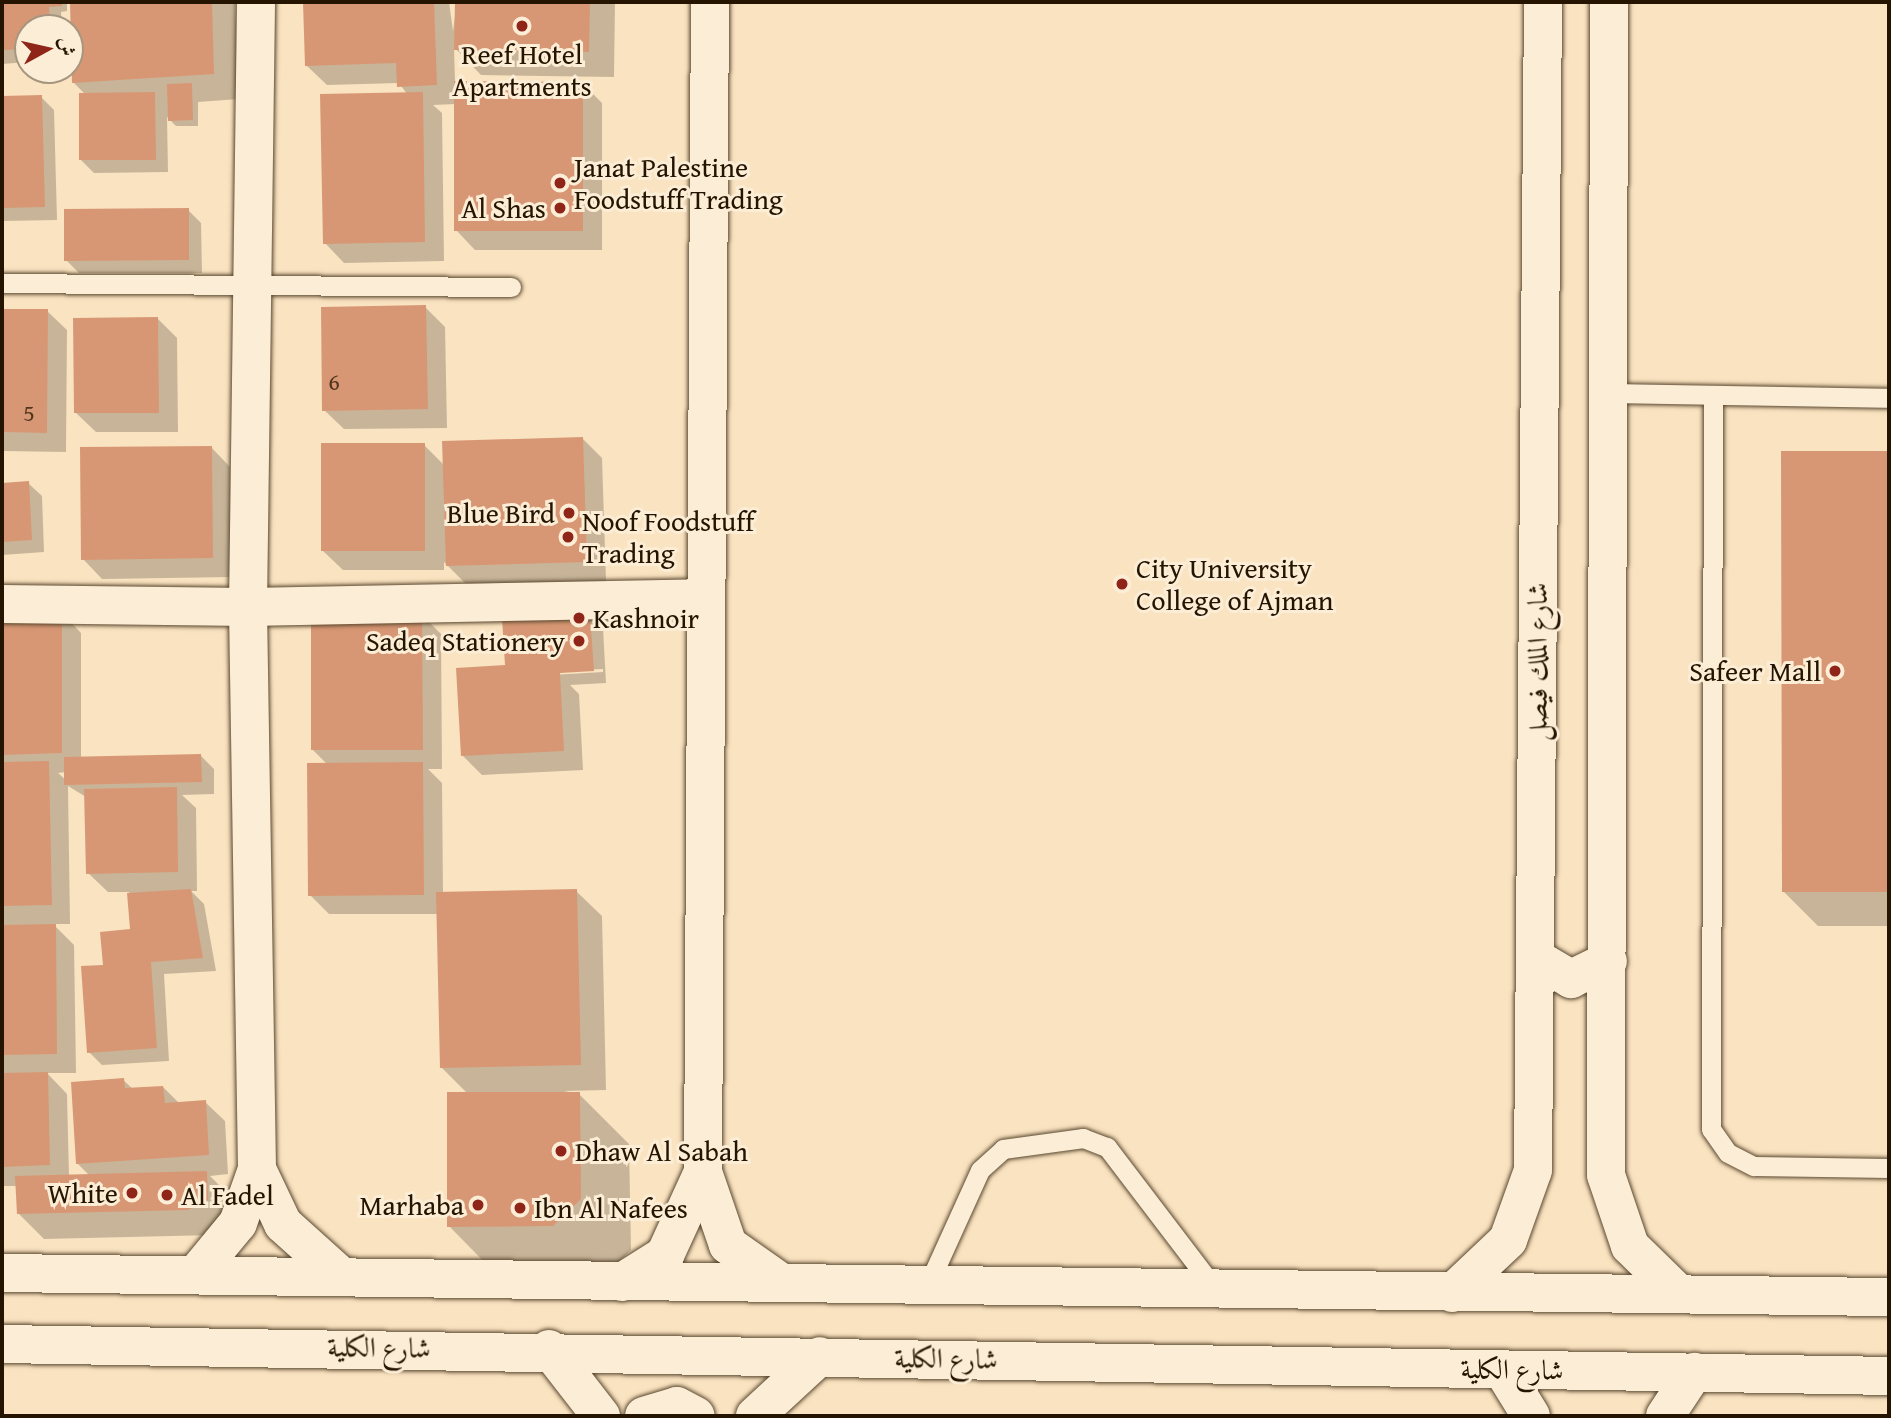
<!DOCTYPE html>
<html>
<head>
<meta charset="utf-8">
<style>
	body { margin:0 }
	#map { position:relative; width:1891px; height:1418px; overflow:hidden; background:#fae3c0; font-family:"Gentium Book Plus",Amiri,serif }
	div>[style] { position:absolute }
	.shadow>* { inset:0; background:#0003 }
	.building>* { inset:0; background:#d89774 }
	.roads { filter:drop-shadow(0 0 2px #5a4830) drop-shadow(0 0 2px #5a4830) }
	.lane>* { height:19px; margin:-9.5px; padding:0 9.5px; transform-origin:9.5px; border-radius:9.5px; background:#fcedd6 }
	.street>* { height:38px; margin:-19px; padding:0 19px; transform-origin:19px; border-radius:19px; background:#fcedd6 }
	.secondary>* { height:38px; margin:-19px; padding:0 19px; transform-origin:19px; border-radius:19px; background:#fcedd6 }
	.dots>* { width:19px; height:19px; translate:-50% -50%; box-sizing:border-box; border:4px solid #fcedd6; border-radius:50% }
	span { translate:-50% -50%; white-space:nowrap; text-align:center; line-height:1.15; -webkit-text-stroke:6px #fcedd6; paint-order:stroke }
	.number-label { font-size:24px; color:#52351d }
	.number-label span { -webkit-text-stroke-width:0 }
	.poi-label { font-size:28px; color:#251400 }
	.left { translate:0 -50%; text-align:left }
	.right { translate:-100% -50%; text-align:right }
	.street-label { font-size:28px; color:#251400 }
	.frame { position:absolute; inset:0; border:4px solid #251400; pointer-events:none }
	.north { position:absolute; left:14px; top:14px; width:70px; height:70px; box-sizing:border-box; background:#fcedd6; border:2px solid #a69680; border-radius:50%; rotate:82deg; font-size:19px; font-weight:700; line-height:28px; text-align:center; color:#251400 }
	.north::after { content:''; display:block; margin:auto; width:24px; height:32px; background:#8f2418; clip-path:polygon(50% 0,100% 100%,50% 72%,0 100%) }
</style>
</head>
<body>
<div id="map">
	<div class="shadow">
		<i style="clip-path:polygon(2px 2px,67px 2px,67px 11px,61px 12px,62px 28px,28px 28px,28px 62px,2px 64px)"></i>
		<i style="clip-path:polygon(72px 2px,235px 2px,239px 99px,198px 102px,198px 126px,176px 126px,167px 117px,168px 172px,94px 173px,81px 160px,86px 95px,74px 83px)"></i>
		<i style="clip-path:polygon(305px 2px,449px 2px,453px 31px,457px 2px,615px 2px,614px 77px,481px 75px,454px 47px,455px 83px,583px 84px,602px 103px,602px 250px,475px 250px,456px 230px,456px 104px,433px 105px,442px 113px,444px 261px,344px 263px,325px 243px,407px 94px,399px 83px,327px 85px,307px 66px)"></i>
		<i style="clip-path:polygon(41px 97px,54px 110px,57px 220px,2px 221px,2px 98px)"></i>
		<i style="clip-path:polygon(188px 210px,201px 223px,202px 273px,79px 273px,66px 260px)"></i>
		<i style="clip-path:polygon(425px 307px,445px 327px,447px 428px,344px 429px,324px 410px)"></i>
		<i style="clip-path:polygon(2px 311px,47px 311px,67px 330px,66px 452px,2px 451px)"></i>
		<i style="clip-path:polygon(158px 319px,177px 338px,178px 432px,96px 432px,76px 413px)"></i>
		<i style="clip-path:polygon(582px 438px,602px 458px,606px 581px,467px 585px,444px 562px,444px 570px,343px 570px,323px 551px,424px 445px,444px 465px)"></i>
		<i style="clip-path:polygon(211px 447px,230px 467px,232px 577px,102px 579px,83px 559px)"></i>
		<i style="clip-path:polygon(1783px 453px,1889px 453px,1889px 926px,1818px 926px,1783px 891px)"></i>
		<i style="clip-path:polygon(28px 483px,42px 496px,44px 552px,2px 555px,2px 484px)"></i>
		<i style="clip-path:polygon(evenodd,62px 613px,81px 633px,81px 758px,201px 756px,214px 769px,214px 794px,182px 795px,196px 808px,197px 891px,191px 891px,204px 904px,216px 971px,164px 974px,169px 1061px,102px 1065px,89px 1052px,105px 967px,132px 931px,129px 892px,108px 892px,88px 873px,86px 797px,68px 786px,70px 924px,53px 924px,74px 945px,76px 1073px,47px 1073px,67px 1094px,69px 1176px,90px 1176px,77px 1163px,123px 1080px,133px 1089px,163px 1087px,179px 1103px,205px 1102px,225px 1121px,228px 1174px,210px 1176px,232px 1198px,214px 1235px,44px 1239px,19px 1214px,18px 1186px,2px 1186px,2px 615px,62px 613px,66px 772px,66px 780px,58px 773px,66px 772px)"></i>
		<i style="clip-path:polygon(422px 615px,441px 634px,442px 769px,428px 769px,442px 783px,443px 893px,576px 891px,602px 916px,606px 1090px,564px 1091px,579px 1094px,629px 1144px,631px 1250px,604px 1276px,499px 1277px,449px 1226px,468px 1094px,441px 1067px,438px 914px,329px 914px,310px 895px,327px 764px,313px 750px)"></i>
		<i style="clip-path:polygon(evenodd,590px 615px,603px 628px,606px 683px,570px 685px,579px 694px,583px 770px,482px 775px,463px 756px,504px 667px,590px 615px,603px 669px,603px 672px,517px 677px,517px 673px,603px 669px)"></i>
	</div>
	<div class="building">
		<i style="clip-path:polygon(2px 2px,62px 2px,62px 6px,49px 7px,51px 28px,28px 28px,28px 49px,2px 50px)"></i>
		<i style="clip-path:polygon(70px 2px,212px 2px,214px 74px,72px 83px)"></i>
		<i style="clip-path:polygon(303px 2px,434px 2px,437px 85px,397px 87px,396px 63px,305px 66px)"></i>
		<i style="clip-path:polygon(455px 2px,590px 2px,589px 52px,454px 50px)"></i>
		<i style="clip-path:polygon(454px 81px,583px 82px,583px 231px,454px 231px)"></i>
		<i style="clip-path:polygon(192px 83px,193px 120px,168px 121px,167px 84px)"></i>
		<i style="clip-path:polygon(155px 92px,156px 160px,79px 160px,79px 93px)"></i>
		<i style="clip-path:polygon(423px 92px,425px 242px,323px 244px,320px 94px)"></i>
		<i style="clip-path:polygon(42px 95px,45px 207px,2px 208px,2px 96px)"></i>
		<i style="clip-path:polygon(189px 208px,189px 260px,64px 261px,64px 209px)"></i>
		<i style="clip-path:polygon(426px 305px,428px 409px,322px 411px,321px 307px)"></i>
		<i style="clip-path:polygon(2px 309px,48px 309px,47px 433px,2px 432px)"></i>
		<i style="clip-path:polygon(158px 317px,159px 413px,74px 413px,73px 318px)"></i>
		<i style="clip-path:polygon(583px 437px,587px 562px,446px 566px,442px 441px)"></i>
		<i style="clip-path:polygon(321px 443px,425px 443px,425px 551px,321px 551px)"></i>
		<i style="clip-path:polygon(212px 446px,213px 558px,81px 560px,80px 447px)"></i>
		<i style="clip-path:polygon(1781px 451px,1889px 451px,1889px 892px,1782px 892px)"></i>
		<i style="clip-path:polygon(29px 481px,32px 540px,2px 542px,2px 483px)"></i>
		<i style="clip-path:polygon(62px 611px,62px 753px,2px 755px,2px 613px)"></i>
		<i style="clip-path:polygon(311px 613px,422px 613px,423px 750px,311px 750px)"></i>
		<i style="clip-path:polygon(590px 613px,594px 671px,560px 673px,564px 751px,461px 756px,456px 668px,505px 665px,502px 618px)"></i>
		<i style="clip-path:polygon(201px 754px,202px 782px,64px 785px,64px 757px)"></i>
		<i style="clip-path:polygon(49px 761px,52px 905px,2px 906px,2px 762px)"></i>
		<i style="clip-path:polygon(423px 762px,424px 895px,308px 896px,307px 763px)"></i>
		<i style="clip-path:polygon(177px 787px,178px 872px,86px 874px,84px 789px)"></i>
		<i style="clip-path:polygon(191px 889px,203px 958px,151px 962px,157px 1048px,87px 1053px,81px 966px,103px 965px,100px 932px,130px 929px,127px 893px)"></i>
		<i style="clip-path:polygon(577px 889px,581px 1065px,440px 1068px,436px 892px)"></i>
		<i style="clip-path:polygon(56px 924px,57px 1054px,2px 1055px,2px 925px)"></i>
		<i style="clip-path:polygon(48px 1072px,50px 1165px,2px 1167px,2px 1073px)"></i>
		<i style="clip-path:polygon(124px 1078px,125px 1088px,163px 1086px,165px 1103px,206px 1100px,209px 1155px,76px 1164px,71px 1082px)"></i>
		<i style="clip-path:polygon(447px 1092px,580px 1092px,581px 1199px,553px 1226px,447px 1227px)"></i>
		<i style="clip-path:polygon(207px 1171px,208px 1200px,188px 1210px,17px 1214px,15px 1176px)"></i>
	</div>
	<div class="roads">
		<div class="lane">
			<i style="left:2px;top:283px;width:509px;rotate:0.45deg"></i>
			<i style="left:1605px;top:393px;width:284px;rotate:1deg"></i>
			<i style="left:1713px;top:396px;width:733px;rotate:90.16deg"></i>
			<i style="left:1711px;top:1129px;width:29px;rotate:55deg"></i>
			<i style="left:1728px;top:1153px;width:29px;rotate:27deg"></i>
			<i style="left:1754px;top:1166px;width:135px;rotate:0.8deg"></i>
			<i style="left:927px;top:1287px;width:128px;rotate:-65.6deg"></i>
			<i style="left:980px;top:1170px;width:31px;rotate:-42deg"></i>
			<i style="left:1003px;top:1149px;width:81px;rotate:-7.8deg"></i>
			<i style="left:1083px;top:1138px;width:26px;rotate:21deg"></i>
			<i style="left:1107px;top:1147px;width:173px;rotate:52.7deg"></i>
		</div>
		<div class="street">
			<i style="left:2px;top:604px;width:246px;rotate:0.7deg"></i>
			<i style="left:248px;top:607px;width:455px;rotate:-1.1deg"></i>
			<i style="left:257px;top:1169px;width:61px;rotate:64.7deg"></i>
			<i style="left:283px;top:1224px;width:78px;rotate:41.9deg"></i>
			<i style="left:703px;top:1172px;width:77px;rotate:71.1deg"></i>
			<i style="left:728px;top:1245px;width:66px;rotate:35.1deg"></i>
			<i style="left:195px;top:1275px;width:67px;rotate:-50.4deg"></i>
			<i style="left:238px;top:1223px;width:57px;rotate:-70.6deg"></i>
			<i style="left:257px;top:1169px;width:562px;rotate:-90.92deg"></i>
			<i style="left:248px;top:607px;width:605px;rotate:-89.24deg"></i>
			<i style="left:622px;top:1282px;width:51px;rotate:-32.1deg"></i>
			<i style="left:665px;top:1255px;width:91px;rotate:-65.4deg"></i>
			<i style="left:703px;top:1172px;width:1170px;rotate:-89.66deg"></i>
		</div>
		<div class="secondary">
			<i style="left:1609px;top:2px;width:1173px;rotate:90.15deg"></i>
			<i style="left:1606px;top:1175px;width:75px;rotate:71.3deg"></i>
			<i style="left:1630px;top:1246px;width:67px;rotate:44.4deg"></i>
			<i style="left:1535px;top:958px;width:42px;rotate:30.3deg"></i>
			<i style="left:1571px;top:979px;width:41px;rotate:-25.9deg"></i>
			<i style="left:2px;top:1273px;width:1887px;rotate:0.73deg"></i>
			<i style="left:1452px;top:1293px;width:77px;rotate:-43.4deg"></i>
			<i style="left:1508px;top:1240px;width:74px;rotate:-70.3deg"></i>
			<i style="left:1533px;top:1170px;width:1168px;rotate:-89.51deg"></i>
			<i style="left:2px;top:1344px;width:1887px;rotate:0.97deg"></i>
			<i style="left:549px;top:1349px;width:85px;rotate:52.2deg"></i>
			<i style="left:1502px;top:1369px;width:55px;rotate:58.3deg"></i>
			<i style="left:644px;top:1416px;width:34px;rotate:-17deg"></i>
			<i style="left:677px;top:1406px;width:21px;rotate:28deg"></i>
			<i style="left:755px;top:1416px;width:88px;rotate:-42.7deg"></i>
			<i style="left:1665px;top:1416px;width:53px;rotate:-56.6deg"></i>
		</div>
	</div>
	<div class="dots">
		<i style="left:522px;top:26px;background:#8f2418"></i>
		<i style="left:560px;top:183px;background:#8f2418"></i>
		<i style="left:560px;top:208px;background:#8f2418"></i>
		<i style="left:569px;top:513px;background:#8f2418"></i>
		<i style="left:568px;top:537px;background:#8f2418"></i>
		<i style="left:1122px;top:584px;background:#8f2418"></i>
		<i style="left:579px;top:618px;background:#8f2418"></i>
		<i style="left:579px;top:641px;background:#8f2418"></i>
		<i style="left:1835px;top:671px;background:#8f2418"></i>
		<i style="left:561px;top:1151px;background:#8f2418"></i>
		<i style="left:132px;top:1193px;background:#8f2418"></i>
		<i style="left:167px;top:1195px;background:#8f2418"></i>
		<i style="left:478px;top:1205px;background:#8f2418"></i>
		<i style="left:520px;top:1208px;background:#8f2418"></i>
	</div>
	<div class="number-label">
		<span style="left:334px;top:382px">6</span>
		<span style="left:29px;top:413px">5</span>
	</div>
	<div class="poi-label">
		<span style="left:522px;top:70px">Reef Hotel<br>Apartments</span>
		<span class="left" style="left:574px;top:183px">Janat Palestine<br>Foodstuff Trading</span>
		<span class="right" style="left:546px;top:208px">Al Shas</span>
		<span class="right" style="left:555px;top:513px">Blue Bird</span>
		<span class="left" style="left:582px;top:537px">Noof Foodstuff<br>Trading</span>
		<span class="left" style="left:1136px;top:584px">City University<br>College of Ajman</span>
		<span class="left" style="left:593px;top:618px">Kashnoir</span>
		<span class="right" style="left:565px;top:641px">Sadeq Stationery</span>
		<span class="right" style="left:1821px;top:671px">Safeer Mall</span>
		<span class="left" style="left:575px;top:1151px">Dhaw Al Sabah</span>
		<span class="right" style="left:118px;top:1193px">White</span>
		<span class="left" style="left:181px;top:1195px">Al Fadel</span>
		<span class="right" style="left:464px;top:1205px">Marhaba</span>
		<span class="left" style="left:534px;top:1208px">Ibn Al Nafees</span>
	</div>
	<div class="street-label">
		<span style="left:1537px;top:662px;rotate:-90deg">شارع الملك فيصل</span>
		<span style="left:379px;top:1347px;rotate:1deg">شارع الكلية</span>
		<span style="left:946px;top:1358px;rotate:1deg">شارع الكلية</span>
		<span style="left:1512px;top:1369px;rotate:1deg">شارع الكلية</span>
	</div>
	<div class="frame"></div>
	<div class="north">ش</div>
</div>
</body>
</html>
